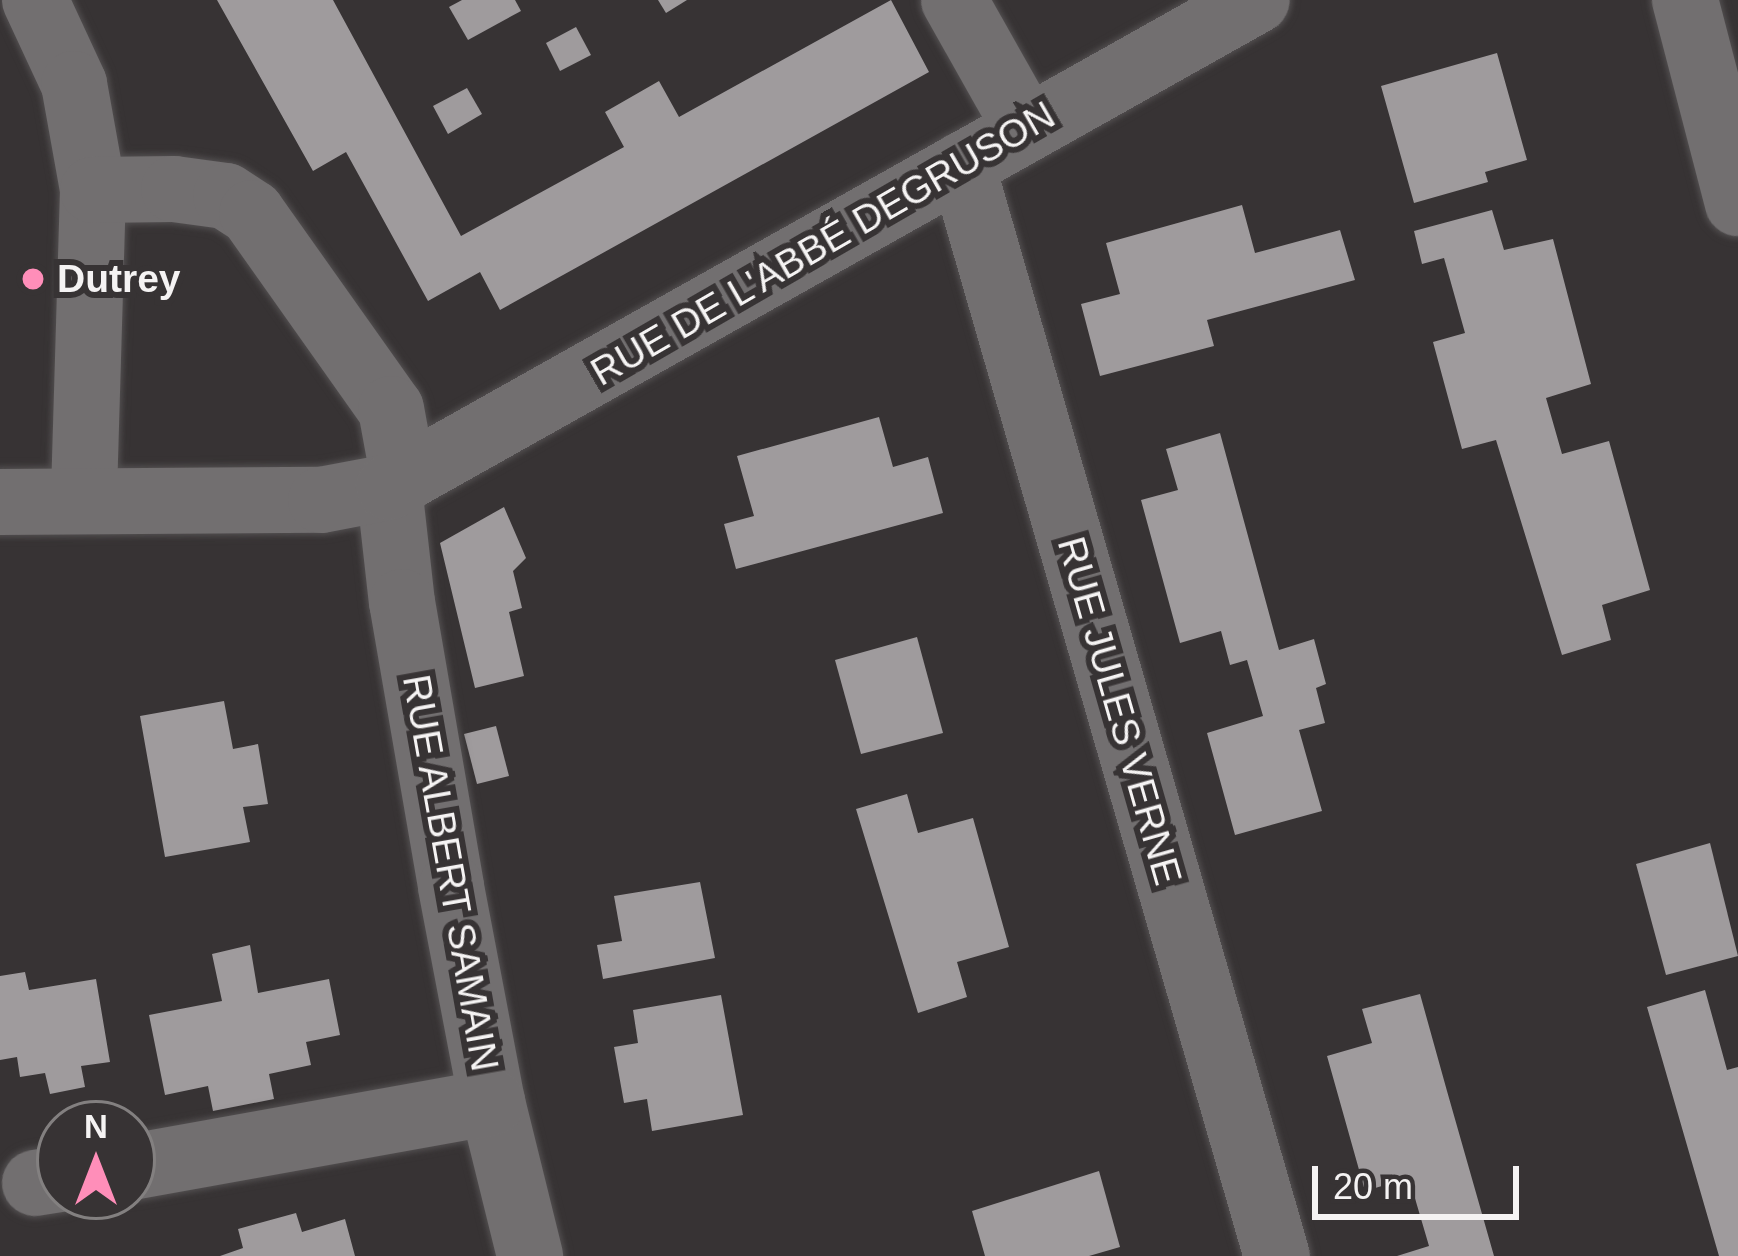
<!DOCTYPE html>
<html>
<head>
<meta charset="utf-8">
<style>
	body { margin:0 }
	#map { position:relative; width:1738px; height:1256px; overflow:hidden; background:#373334; font-family:Arial,sans-serif }
	div>[style] { position:absolute }
	.building>* { inset:0; background:#9f9b9d }
	.roads { filter:drop-shadow(0 0 3px #524f50) drop-shadow(0 0 3px #524f50) }
	.minor>* { height:66px; margin:-33px; padding:0 33px; transform-origin:33px; border-radius:33px; background:#726f70 }
	.dots>* { width:33px; height:33px; translate:-50% -50%; box-sizing:border-box; border:6px solid #373334; border-radius:50% }
	span { translate:-50% -50%; white-space:nowrap; text-align:center; line-height:1.15; -webkit-text-stroke:12px #373334; paint-order:stroke }
	.street-label { font-size:39px; color:#f5f3f3 }
	.poi-label { font-size:39px; color:#f5f3f3; font-weight:700 }
	.left { translate:0 -50%; text-align:left }
	.north { position:absolute; left:36px; top:1100px; width:120px; height:120px; box-sizing:border-box; background:#373334; border:3px solid #838080; border-radius:50%; rotate:0deg; font-size:33px; font-weight:700; line-height:48px; text-align:center; color:#f5f3f3 }
	.north::after { content:''; display:block; margin:auto; width:42px; height:54px; background:#ff8eb9; clip-path:polygon(50% 0,100% 100%,50% 72%,0 100%) }
	.scale { position:absolute; left:1312px; top:1166px; width:207px; height:54px; box-sizing:border-box; border:6px solid #f5f3f3; border-top:0; padding-left:15px; font-size:36px; line-height:42px; white-space:nowrap; color:#f5f3f3; -webkit-text-stroke:9px #373334; paint-order:stroke }
</style>
</head>
<body>
<div id="map">
	<div class="building">
		<i style="clip-path:polygon(217px 0,333px 0,461px 236px,624px 147px,605px 112px,659px 81px,679px 117px,891px 0,929px 72px,500px 310px,480px 272px,428px 301px,346px 152px,313px 171px)"></i>
		<i style="clip-path:polygon(462px 0,515px 0,521px 11px,468px 40px,449px 7px)"></i>
		<i style="clip-path:polygon(658px 0,687px 0,666px 13px)"></i>
		<i style="clip-path:polygon(576px 27px,591px 55px,560px 71px,546px 43px)"></i>
		<i style="clip-path:polygon(1497px 53px,1527px 160px,1485px 172px,1488px 182px,1414px 203px,1381px 86px)"></i>
		<i style="clip-path:polygon(467px 88px,482px 114px,448px 134px,433px 106px)"></i>
		<i style="clip-path:polygon(1242px 205px,1255px 253px,1340px 230px,1355px 280px,1207px 320px,1214px 346px,1100px 376px,1081px 304px,1120px 294px,1106px 243px)"></i>
		<i style="clip-path:polygon(1492px 210px,1504px 250px,1553px 239px,1591px 384px,1546px 398px,1562px 454px,1609px 441px,1650px 590px,1602px 605px,1611px 640px,1562px 655px,1496px 440px,1462px 449px,1433px 342px,1465px 333px,1444px 258px,1422px 264px,1414px 231px)"></i>
		<i style="clip-path:polygon(879px 417px,893px 467px,928px 457px,943px 513px,736px 569px,724px 524px,754px 516px,737px 456px)"></i>
		<i style="clip-path:polygon(1220px 433px,1279px 650px,1314px 639px,1326px 684px,1316px 688px,1325px 723px,1299px 730px,1322px 811px,1235px 835px,1207px 733px,1263px 716px,1247px 660px,1230px 665px,1221px 631px,1180px 643px,1141px 500px,1178px 490px,1166px 449px)"></i>
		<i style="clip-path:polygon(504px 507px,526px 558px,513px 571px,522px 608px,509px 612px,524px 676px,475px 688px,440px 543px)"></i>
		<i style="clip-path:polygon(917px 637px,943px 733px,861px 754px,835px 660px)"></i>
		<i style="clip-path:polygon(224px 701px,233px 749px,258px 744px,268px 804px,243px 807px,250px 842px,165px 857px,140px 716px)"></i>
		<i style="clip-path:polygon(496px 726px,509px 776px,477px 784px,464px 734px)"></i>
		<i style="clip-path:polygon(907px 794px,918px 833px,973px 818px,1009px 947px,957px 962px,967px 997px,918px 1013px,856px 809px)"></i>
		<i style="clip-path:polygon(1710px 843px,1738px 956px,1666px 975px,1636px 864px)"></i>
		<i style="clip-path:polygon(700px 882px,715px 958px,603px 979px,597px 945px,622px 941px,614px 896px)"></i>
		<i style="clip-path:polygon(250px 945px,258px 993px,329px 979px,340px 1035px,306px 1042px,311px 1065px,269px 1074px,274px 1099px,213px 1111px,208px 1086px,165px 1095px,149px 1015px,222px 1001px,212px 954px)"></i>
		<i style="clip-path:polygon(25px 972px,29px 990px,96px 979px,110px 1062px,81px 1066px,85px 1087px,50px 1094px,45px 1073px,20px 1077px,17px 1057px,0 1060px,0 976px)"></i>
		<i style="clip-path:polygon(1705px 990px,1727px 1070px,1738px 1067px,1738px 1256px,1719px 1256px,1647px 1007px)"></i>
		<i style="clip-path:polygon(1420px 994px,1447px 1091px,1494px 1256px,1397px 1256px,1429px 1246px,1409px 1178px,1365px 1191px,1327px 1056px,1372px 1043px,1362px 1009px)"></i>
		<i style="clip-path:polygon(721px 995px,743px 1115px,652px 1131px,647px 1099px,624px 1103px,614px 1047px,638px 1043px,633px 1010px)"></i>
		<i style="clip-path:polygon(1099px 1171px,1120px 1247px,1089px 1256px,985px 1256px,972px 1211px)"></i>
		<i style="clip-path:polygon(296px 1213px,302px 1232px,345px 1219px,355px 1256px,220px 1256px,243px 1248px,238px 1229px)"></i>
	</div>
	<div class="roads">
		<div class="minor">
			<i style="left:35px;top:0;width:93px;rotate:65.1deg"></i>
			<i style="left:74px;top:84px;width:108px;rotate:79.8deg"></i>
			<i style="left:93px;top:190px;width:310px;rotate:91.7deg"></i>
			<i style="left:954px;top:0;width:147px;rotate:60.6deg"></i>
			<i style="left:1685px;top:0;width:210px;rotate:75.4deg"></i>
			<i style="left:962px;top:165px;width:1136px;rotate:73.9deg"></i>
			<i style="left:93px;top:190px;width:81px;rotate:-0.7deg"></i>
			<i style="left:174px;top:189px;width:52px;rotate:7.7deg"></i>
			<i style="left:226px;top:196px;width:31px;rotate:33deg"></i>
			<i style="left:252px;top:213px;width:240px;rotate:54.7deg"></i>
			<i style="left:391px;top:409px;width:72px;rotate:79.6deg"></i>
			<i style="left:389px;top:487px;width:116px;rotate:83.6deg"></i>
			<i style="left:402px;top:602px;width:289px;rotate:80.2deg"></i>
			<i style="left:451px;top:887px;width:219px;rotate:79.2deg"></i>
			<i style="left:492px;top:1102px;width:159px;rotate:76.1deg"></i>
			<i style="left:0;top:502px;width:321px;rotate:-0.4deg"></i>
			<i style="left:321px;top:500px;width:69px;rotate:-10.8deg"></i>
			<i style="left:389px;top:487px;width:995px;rotate:-29.3deg"></i>
			<i style="left:132px;top:1167px;width:366px;rotate:-10.2deg"></i>
			<i style="left:35px;top:1183px;width:25px;rotate:-9deg"></i>
		</div>
	</div>
	<div class="dots">
		<i style="left:33px;top:279px;background:#ff8eb9"></i>
	</div>
	<div class="street-label">
		<span style="left:823px;top:244px;rotate:-30deg">RUE DE L'ABBÉ DEGRUSON</span>
		<span style="left:1119px;top:711px;rotate:74deg">RUE JULES VERNE</span>
		<span style="left:450px;top:873px;rotate:80deg">RUE ALBERT SAMAIN</span>
	</div>
	<div class="poi-label">
		<span class="left" style="left:57px;top:279px">Dutrey</span>
	</div>
	<div class="north">N</div>
	<div class="scale">20 m</div>
</div>
</body>
</html>
